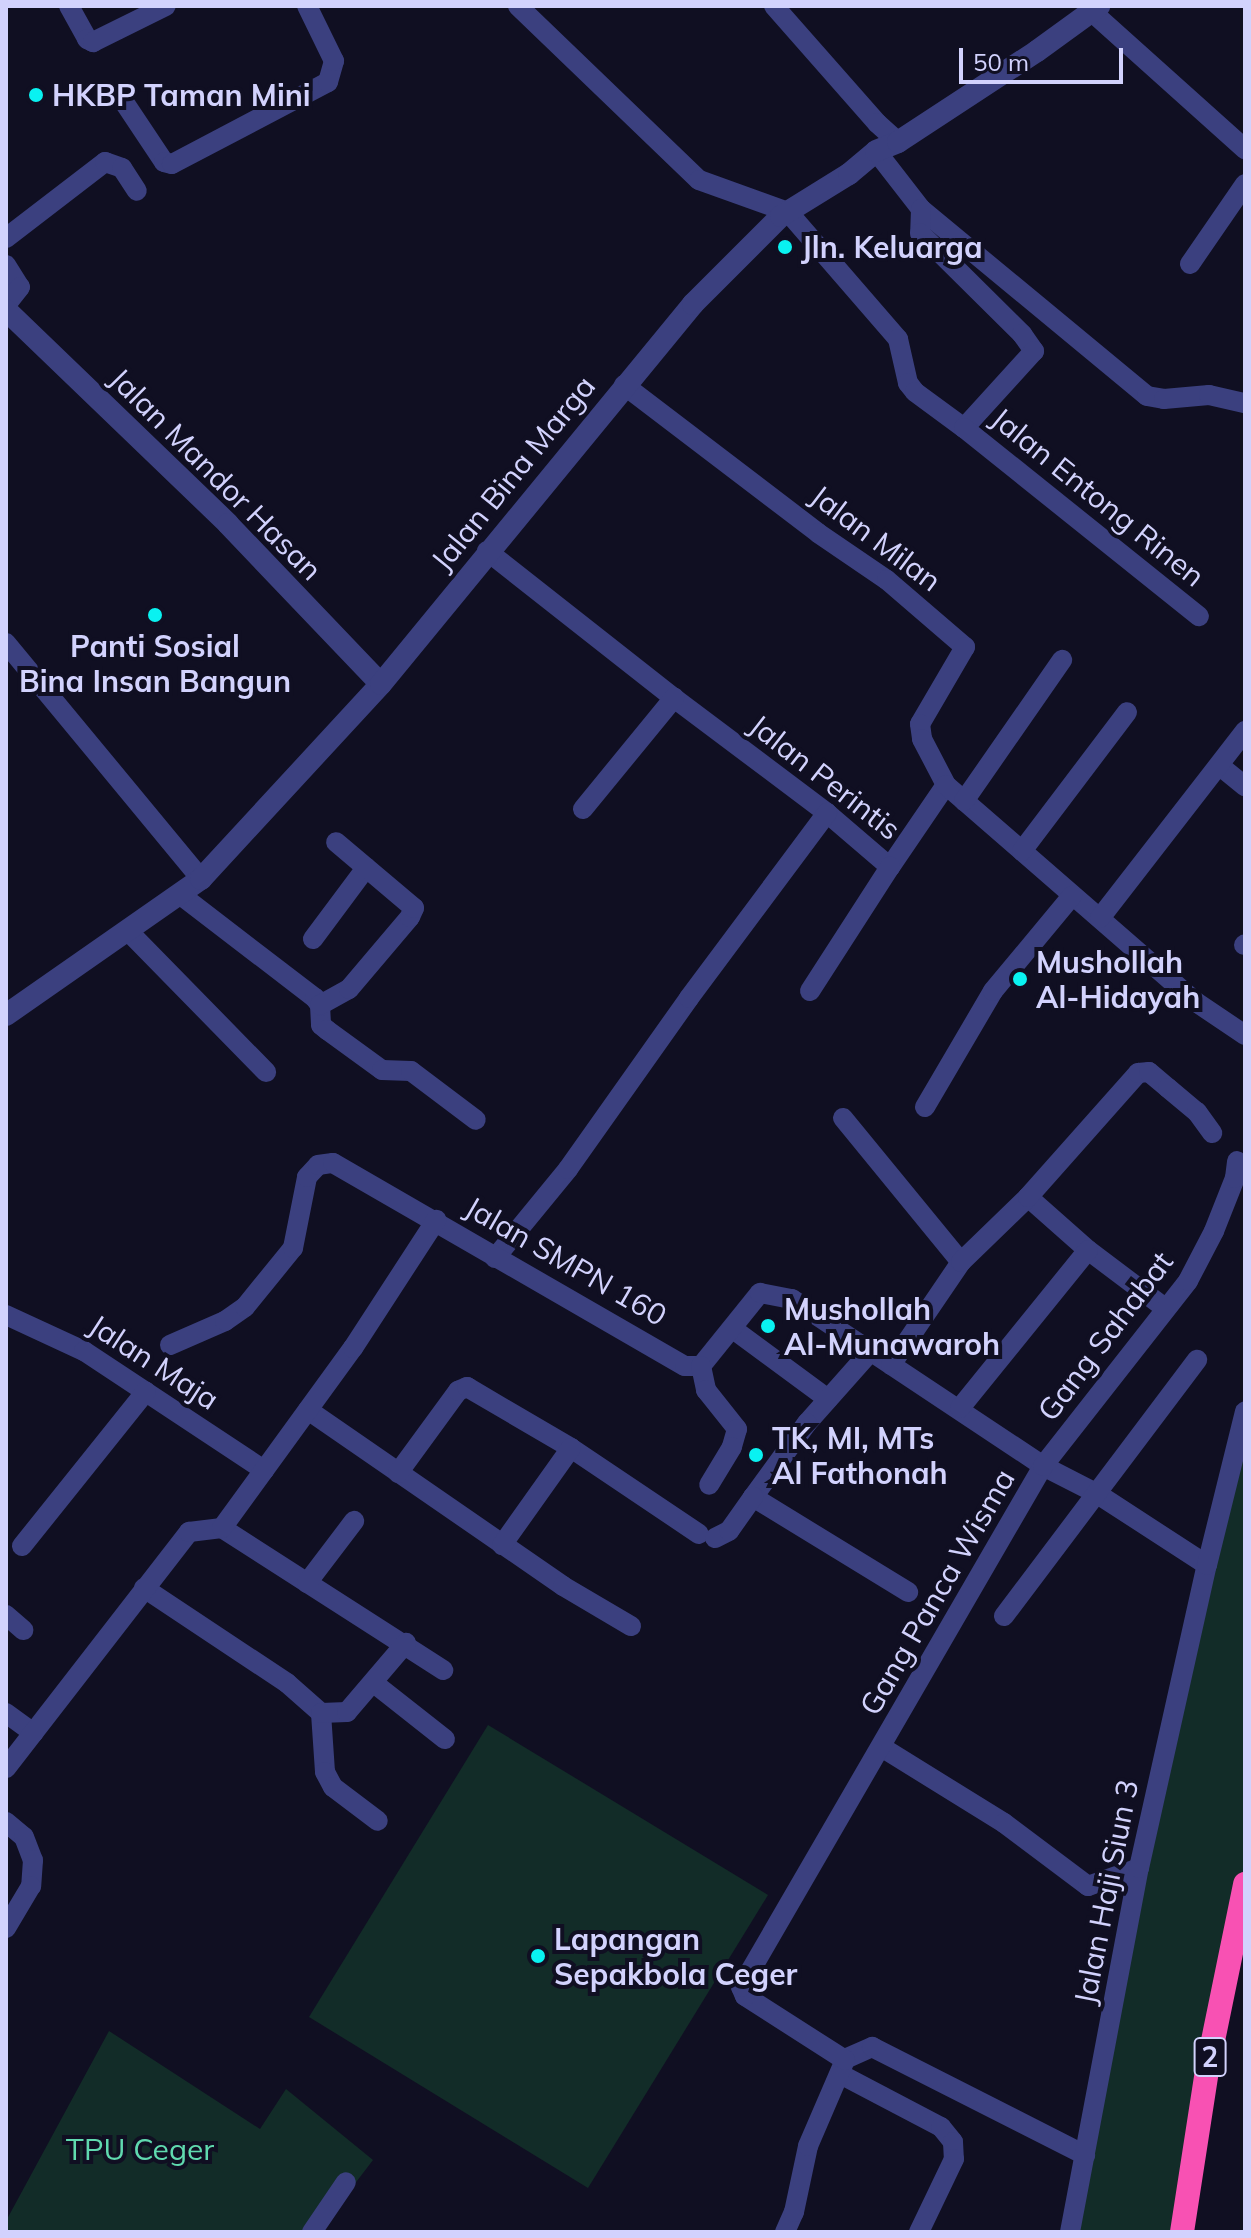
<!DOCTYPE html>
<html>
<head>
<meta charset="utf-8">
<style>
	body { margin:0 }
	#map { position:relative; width:1251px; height:2238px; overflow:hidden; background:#100f22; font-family:Mulish,sans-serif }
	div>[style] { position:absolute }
	.green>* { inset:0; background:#122c28 }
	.minor>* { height:20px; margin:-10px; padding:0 10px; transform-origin:10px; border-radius:10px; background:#3b407f }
	.tertiary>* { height:22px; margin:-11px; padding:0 11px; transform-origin:11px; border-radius:11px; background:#3b407f }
	.motorway>* { height:24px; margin:-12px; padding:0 12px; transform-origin:12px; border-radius:12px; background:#f851b3 }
	.dots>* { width:22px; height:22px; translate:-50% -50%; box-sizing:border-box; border:4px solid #100f22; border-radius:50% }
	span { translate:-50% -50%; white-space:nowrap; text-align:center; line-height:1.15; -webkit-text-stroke:8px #100f22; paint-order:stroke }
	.shield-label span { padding:2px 6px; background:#100f22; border:2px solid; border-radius:6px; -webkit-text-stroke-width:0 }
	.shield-label { font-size:28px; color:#d2d2fd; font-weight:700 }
	.poi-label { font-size:30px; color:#d2d2fd; font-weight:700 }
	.left { translate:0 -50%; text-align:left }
	.street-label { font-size:30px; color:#d2d2fd }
	.park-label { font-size:30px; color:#60daaf }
	.frame { position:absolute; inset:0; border:8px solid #d2d2fd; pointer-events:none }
	.scale { position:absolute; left:959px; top:48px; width:164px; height:36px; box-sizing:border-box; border:4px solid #d2d2fd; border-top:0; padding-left:10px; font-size:24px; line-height:28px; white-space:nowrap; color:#d2d2fd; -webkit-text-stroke:6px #100f22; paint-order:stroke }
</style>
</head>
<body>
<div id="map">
	<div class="green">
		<i style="clip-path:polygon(1245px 1412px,1245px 1884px,1182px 2232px,1078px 2232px,1126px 1934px)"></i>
		<i style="clip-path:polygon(488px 1725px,768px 1895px,588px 2188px,309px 2017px)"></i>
		<i style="clip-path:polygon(109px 2031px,260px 2129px,286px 2089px,373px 2160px,318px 2232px,6px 2232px,6px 2221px)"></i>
	</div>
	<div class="minor">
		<i style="left:69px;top:6px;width:38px;rotate:61deg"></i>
		<i style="left:87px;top:39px;width:7px;rotate:27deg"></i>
		<i style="left:93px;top:42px;width:81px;rotate:-26.3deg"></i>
		<i style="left:518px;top:6px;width:251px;rotate:43.9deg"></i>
		<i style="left:699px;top:180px;width:95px;rotate:19.8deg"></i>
		<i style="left:788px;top:212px;width:168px;rotate:49.1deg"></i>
		<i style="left:898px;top:339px;width:45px;rotate:77.2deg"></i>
		<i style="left:908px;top:383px;width:11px;rotate:52deg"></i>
		<i style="left:915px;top:392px;width:61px;rotate:36.3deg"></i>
		<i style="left:774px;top:6px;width:156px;rotate:48.6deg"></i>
		<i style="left:877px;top:123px;width:28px;rotate:42deg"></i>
		<i style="left:1091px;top:11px;width:207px;rotate:41.9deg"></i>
		<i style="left:114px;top:94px;width:6px;rotate:18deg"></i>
		<i style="left:120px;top:96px;width:79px;rotate:56.3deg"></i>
		<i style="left:164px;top:162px;width:8px;rotate:14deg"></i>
		<i style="left:172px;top:164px;width:176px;rotate:-27.7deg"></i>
		<i style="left:328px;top:82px;width:22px;rotate:-74deg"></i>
		<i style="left:334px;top:61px;width:61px;rotate:-116.1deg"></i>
		<i style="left:876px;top:151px;width:73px;rotate:52.2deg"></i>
		<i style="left:921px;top:209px;width:293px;rotate:39.6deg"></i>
		<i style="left:1147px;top:396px;width:17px;rotate:10deg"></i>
		<i style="left:1164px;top:399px;width:45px;rotate:-5.1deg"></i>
		<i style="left:1209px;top:395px;width:37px;rotate:13deg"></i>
		<i style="left:921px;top:209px;width:24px;rotate:92deg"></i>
		<i style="left:920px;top:233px;width:144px;rotate:44.7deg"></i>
		<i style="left:1022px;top:334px;width:21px;rotate:55deg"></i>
		<i style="left:1034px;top:351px;width:104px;rotate:132.3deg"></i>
		<i style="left:964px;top:428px;width:301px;rotate:38.7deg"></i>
		<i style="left:6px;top:238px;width:125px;rotate:-37.5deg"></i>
		<i style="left:105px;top:162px;width:18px;rotate:19deg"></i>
		<i style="left:122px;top:168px;width:27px;rotate:57deg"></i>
		<i style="left:1190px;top:264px;width:97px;rotate:-55.5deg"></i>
		<i style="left:6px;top:265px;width:26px;rotate:58deg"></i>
		<i style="left:20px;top:287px;width:23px;rotate:128deg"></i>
		<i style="left:624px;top:385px;width:244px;rotate:37.3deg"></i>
		<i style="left:818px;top:533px;width:83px;rotate:34.3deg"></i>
		<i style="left:887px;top:580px;width:103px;rotate:40.7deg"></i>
		<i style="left:965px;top:647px;width:89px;rotate:120.3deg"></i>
		<i style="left:920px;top:724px;width:15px;rotate:82deg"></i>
		<i style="left:922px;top:739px;width:52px;rotate:62.4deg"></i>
		<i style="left:487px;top:551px;width:238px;rotate:38.2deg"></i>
		<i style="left:674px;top:698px;width:191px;rotate:36.9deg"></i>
		<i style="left:827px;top:813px;width:83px;rotate:40.6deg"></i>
		<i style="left:890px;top:867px;width:99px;rotate:-55.7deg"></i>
		<i style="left:946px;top:785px;width:331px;rotate:41deg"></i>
		<i style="left:1196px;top:1002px;width:59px;rotate:34deg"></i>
		<i style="left:6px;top:643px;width:306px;rotate:50.4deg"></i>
		<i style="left:1220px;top:766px;width:32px;rotate:39deg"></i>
		<i style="left:964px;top:801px;width:172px;rotate:-55.2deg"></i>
		<i style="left:583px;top:809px;width:144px;rotate:-50.7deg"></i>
		<i style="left:1022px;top:851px;width:174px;rotate:-52.9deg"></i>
		<i style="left:182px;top:896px;width:168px;rotate:37.5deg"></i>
		<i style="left:315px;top:998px;width:9px;rotate:54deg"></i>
		<i style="left:320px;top:1005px;width:20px;rotate:87deg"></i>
		<i style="left:321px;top:1025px;width:8px;rotate:40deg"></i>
		<i style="left:327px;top:1030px;width:68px;rotate:36deg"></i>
		<i style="left:382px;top:1070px;width:29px;rotate:2deg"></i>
		<i style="left:411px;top:1071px;width:81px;rotate:37deg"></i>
		<i style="left:1100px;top:918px;width:237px;rotate:-52.2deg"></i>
		<i style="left:129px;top:932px;width:196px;rotate:45.6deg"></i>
		<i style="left:313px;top:939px;width:89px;rotate:-53.3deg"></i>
		<i style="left:1244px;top:945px;width:1px;rotate:-45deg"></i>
		<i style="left:810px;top:991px;width:148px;rotate:-57.2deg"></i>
		<i style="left:320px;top:1005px;width:33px;rotate:-29deg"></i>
		<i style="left:349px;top:989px;width:94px;rotate:-49.7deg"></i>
		<i style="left:410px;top:917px;width:10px;rotate:-66deg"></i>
		<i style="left:414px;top:908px;width:102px;rotate:-139.8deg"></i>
		<i style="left:925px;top:1107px;width:134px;rotate:-59.6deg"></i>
		<i style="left:993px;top:991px;width:124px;rotate:-50.3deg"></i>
		<i style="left:843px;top:1118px;width:186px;rotate:50.7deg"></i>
		<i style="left:1028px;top:1197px;width:80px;rotate:41.5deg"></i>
		<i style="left:1088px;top:1250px;width:96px;rotate:37deg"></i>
		<i style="left:495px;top:1258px;width:115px;rotate:-50.6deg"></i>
		<i style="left:568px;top:1169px;width:209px;rotate:-54.7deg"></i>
		<i style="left:689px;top:998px;width:231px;rotate:-53.3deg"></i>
		<i style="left:6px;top:1315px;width:86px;rotate:24.8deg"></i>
		<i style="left:84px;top:1351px;width:216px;rotate:33.5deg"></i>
		<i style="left:733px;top:1329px;width:118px;rotate:36.4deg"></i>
		<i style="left:170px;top:1345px;width:60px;rotate:-23.6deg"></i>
		<i style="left:225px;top:1321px;width:24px;rotate:-35deg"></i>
		<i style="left:245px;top:1307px;width:76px;rotate:-50.9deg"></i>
		<i style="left:293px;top:1248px;width:72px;rotate:-78.8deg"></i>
		<i style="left:307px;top:1177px;width:16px;rotate:-47deg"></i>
		<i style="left:318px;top:1165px;width:15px;rotate:-8deg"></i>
		<i style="left:333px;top:1163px;width:406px;rotate:30deg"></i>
		<i style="left:685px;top:1366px;width:16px"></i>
		<i style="left:701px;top:1366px;width:94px;rotate:-51.1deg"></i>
		<i style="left:760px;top:1293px;width:33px;rotate:11deg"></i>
		<i style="left:792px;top:1299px;width:301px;rotate:33.6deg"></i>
		<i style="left:1043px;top:1466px;width:59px;rotate:27deg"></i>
		<i style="left:1096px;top:1493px;width:132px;rotate:33deg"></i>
		<i style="left:870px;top:1352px;width:95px;rotate:131.6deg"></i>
		<i style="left:807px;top:1423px;width:92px;rotate:126.1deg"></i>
		<i style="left:753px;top:1497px;width:182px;rotate:31.5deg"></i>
		<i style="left:891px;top:1365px;width:125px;rotate:-55.8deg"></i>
		<i style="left:961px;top:1262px;width:93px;rotate:-44.1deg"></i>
		<i style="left:1028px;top:1197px;width:166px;rotate:-48.4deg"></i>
		<i style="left:1138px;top:1073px;width:11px;rotate:-5deg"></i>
		<i style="left:1149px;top:1072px;width:25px;rotate:40deg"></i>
		<i style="left:1168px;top:1088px;width:38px;rotate:40deg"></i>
		<i style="left:1197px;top:1112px;width:26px;rotate:54deg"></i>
		<i style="left:701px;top:1366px;width:25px;rotate:78deg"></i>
		<i style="left:706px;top:1390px;width:50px;rotate:51.5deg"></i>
		<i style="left:737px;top:1429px;width:19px;rotate:106deg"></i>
		<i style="left:732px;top:1447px;width:44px;rotate:121.2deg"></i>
		<i style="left:960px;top:1408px;width:203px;rotate:-51deg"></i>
		<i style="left:308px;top:1410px;width:310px;rotate:34.6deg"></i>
		<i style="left:563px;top:1586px;width:79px;rotate:30.5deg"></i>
		<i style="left:398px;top:1473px;width:102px;rotate:-53.8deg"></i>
		<i style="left:458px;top:1391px;width:10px;rotate:-24deg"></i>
		<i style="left:467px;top:1387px;width:121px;rotate:30.4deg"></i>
		<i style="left:571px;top:1448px;width:154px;rotate:33.9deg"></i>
		<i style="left:222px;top:1528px;width:263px;rotate:32.7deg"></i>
		<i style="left:715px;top:1538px;width:16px;rotate:-27deg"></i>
		<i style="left:729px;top:1531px;width:42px;rotate:-54.8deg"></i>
		<i style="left:502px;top:1545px;width:119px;rotate:-54.6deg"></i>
		<i style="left:22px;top:1546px;width:198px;rotate:-51.3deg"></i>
		<i style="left:307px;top:1583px;width:78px;rotate:-52.8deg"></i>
		<i style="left:144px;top:1588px;width:172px;rotate:33.6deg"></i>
		<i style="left:287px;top:1683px;width:45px;rotate:41.4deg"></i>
		<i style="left:321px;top:1713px;width:59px;rotate:86.1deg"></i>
		<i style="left:325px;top:1772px;width:17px;rotate:62deg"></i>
		<i style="left:333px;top:1787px;width:56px;rotate:37.1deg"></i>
		<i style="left:6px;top:1615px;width:23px;rotate:41deg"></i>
		<i style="left:1004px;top:1616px;width:321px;rotate:-53deg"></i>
		<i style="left:375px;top:1684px;width:89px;rotate:38.2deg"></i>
		<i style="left:6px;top:1713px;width:34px;rotate:36deg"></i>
		<i style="left:321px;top:1713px;width:26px;rotate:-2deg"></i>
		<i style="left:347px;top:1712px;width:91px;rotate:-49.5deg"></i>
		<i style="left:883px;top:1748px;width:142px;rotate:31.8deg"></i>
		<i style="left:1004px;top:1823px;width:105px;rotate:36.9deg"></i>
		<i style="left:1088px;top:1886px;width:54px;rotate:-19.4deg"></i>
		<i style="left:6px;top:1768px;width:299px;rotate:-52.2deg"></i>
		<i style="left:189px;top:1532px;width:33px;rotate:-7deg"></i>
		<i style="left:222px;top:1528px;width:223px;rotate:-54deg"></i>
		<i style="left:353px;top:1348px;width:153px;rotate:-57deg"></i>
		<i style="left:6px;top:1822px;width:23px;rotate:40deg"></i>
		<i style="left:24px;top:1837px;width:25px;rotate:69deg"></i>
		<i style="left:33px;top:1860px;width:26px;rotate:94deg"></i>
		<i style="left:31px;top:1886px;width:49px;rotate:120.8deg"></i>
		<i style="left:845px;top:2059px;width:30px;rotate:-24deg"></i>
		<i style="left:872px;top:2047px;width:239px;rotate:26.9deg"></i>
		<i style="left:840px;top:2074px;width:114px;rotate:27.7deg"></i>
		<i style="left:941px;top:2127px;width:19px;rotate:51deg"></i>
		<i style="left:953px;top:2142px;width:17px;rotate:87deg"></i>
		<i style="left:954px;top:2159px;width:81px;rotate:115.6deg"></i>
		<i style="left:312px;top:2232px;width:60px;rotate:-55.8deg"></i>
		<i style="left:785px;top:2232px;width:22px;rotate:-66deg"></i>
		<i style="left:794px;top:2212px;width:67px;rotate:-78deg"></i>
		<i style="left:808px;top:2146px;width:94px;rotate:-66.7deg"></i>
		<i style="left:845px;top:2060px;width:119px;rotate:-147.4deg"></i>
		<i style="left:745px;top:1996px;width:10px;rotate:-114deg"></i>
		<i style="left:741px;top:1987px;width:602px;rotate:-59.9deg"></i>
		<i style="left:1043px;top:1466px;width:235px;rotate:-51.9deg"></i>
		<i style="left:1188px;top:1281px;width:56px;rotate:-62.5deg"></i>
		<i style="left:1214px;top:1231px;width:57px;rotate:-68.4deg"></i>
		<i style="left:1235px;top:1178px;width:17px;rotate:-83deg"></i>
		<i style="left:1070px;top:2232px;width:370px;rotate:-79.3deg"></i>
		<i style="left:1139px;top:1868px;width:311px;rotate:-77.4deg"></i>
		<i style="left:1207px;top:1565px;width:158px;rotate:-76.1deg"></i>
	</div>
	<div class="tertiary">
		<i style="left:6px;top:310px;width:308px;rotate:43.9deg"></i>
		<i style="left:228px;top:524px;width:221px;rotate:46.3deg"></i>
		<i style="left:6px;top:1015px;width:238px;rotate:-34.9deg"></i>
		<i style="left:201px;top:879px;width:265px;rotate:-47.3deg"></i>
		<i style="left:381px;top:684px;width:492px;rotate:-50.6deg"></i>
		<i style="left:693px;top:304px;width:124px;rotate:-45deg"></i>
		<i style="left:781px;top:216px;width:80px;rotate:-31.7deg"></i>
		<i style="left:849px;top:174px;width:35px;rotate:-40deg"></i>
		<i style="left:876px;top:151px;width:24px;rotate:-22deg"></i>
		<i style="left:898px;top:142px;width:166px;rotate:-33.2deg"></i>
		<i style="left:1037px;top:51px;width:77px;rotate:-36deg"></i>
	</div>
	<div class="motorway">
		<i style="left:1182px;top:2232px;width:169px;rotate:-81.2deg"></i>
		<i style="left:1208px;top:2065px;width:185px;rotate:-78.4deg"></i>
	</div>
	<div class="dots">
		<i style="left:36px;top:95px;background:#09f2f1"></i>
		<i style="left:785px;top:247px;background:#09f2f1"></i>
		<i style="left:155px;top:615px;background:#09f2f1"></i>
		<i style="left:1020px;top:979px;background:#09f2f1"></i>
		<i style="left:768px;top:1326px;background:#09f2f1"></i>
		<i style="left:756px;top:1455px;background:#09f2f1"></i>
		<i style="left:538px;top:1956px;background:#09f2f1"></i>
	</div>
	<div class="shield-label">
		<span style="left:1210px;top:2057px">2</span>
	</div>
	<div class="poi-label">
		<span class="left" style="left:52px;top:95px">HKBP Taman Mini</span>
		<span class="left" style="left:801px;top:247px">Jln. Keluarga</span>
		<span style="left:155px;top:663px">Panti Sosial<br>Bina Insan Bangun</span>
		<span class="left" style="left:1036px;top:979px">Mushollah<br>Al-Hidayah</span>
		<span class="left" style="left:784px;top:1326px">Mushollah<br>Al-Munawaroh</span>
		<span class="left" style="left:772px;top:1455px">TK, MI, MTs<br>Al Fathonah</span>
		<span class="left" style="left:554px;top:1956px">Lapangan<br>Sepakbola Ceger</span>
	</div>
	<div class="street-label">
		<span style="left:513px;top:473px;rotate:-51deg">Jalan Bina Marga</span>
		<span style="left:216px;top:474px;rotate:45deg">Jalan Mandor Hasan</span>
		<span style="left:1098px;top:497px;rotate:39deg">Jalan Entong Rinen</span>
		<span style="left:876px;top:538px;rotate:37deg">Jalan Milan</span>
		<span style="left:825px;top:777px;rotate:38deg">Jalan Perintis</span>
		<span style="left:566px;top:1261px;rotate:30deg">Jalan SMPN 160</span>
		<span style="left:1105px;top:1336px;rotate:-53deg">Gang Sahabat</span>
		<span style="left:154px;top:1362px;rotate:33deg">Jalan Maja</span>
		<span style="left:937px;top:1592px;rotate:-60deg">Gang Panca Wisma</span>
		<span style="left:1106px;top:1892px;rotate:-79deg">Jalan Haji Siun 3</span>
	</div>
	<div class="park-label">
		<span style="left:140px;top:2149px">TPU Ceger</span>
	</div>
	<div class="frame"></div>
	<div class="scale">50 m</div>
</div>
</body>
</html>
